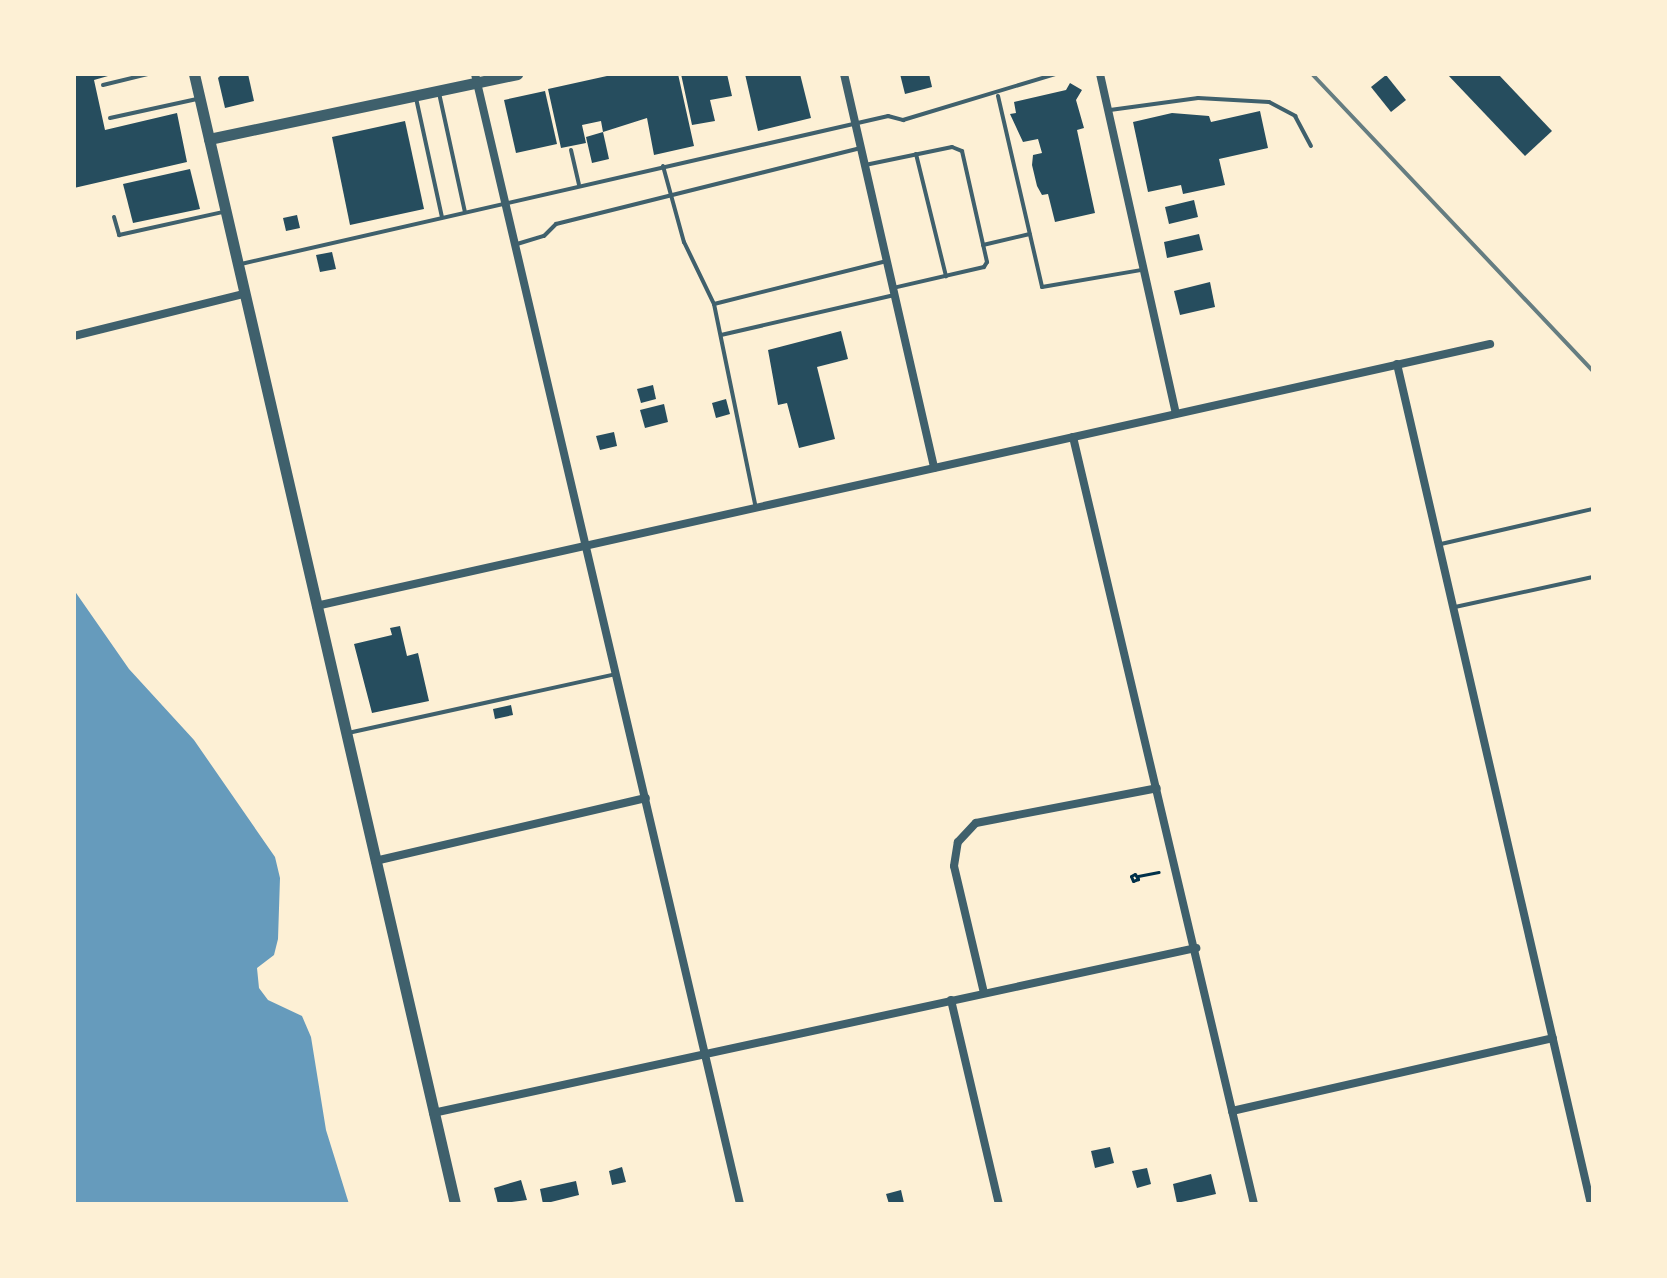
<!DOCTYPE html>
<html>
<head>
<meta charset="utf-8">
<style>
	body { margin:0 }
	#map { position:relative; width:1667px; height:1278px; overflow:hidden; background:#fdf0d5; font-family:Ubuntu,sans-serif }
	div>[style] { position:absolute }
	.water>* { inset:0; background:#669bbc }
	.building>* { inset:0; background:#264d5e }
	.path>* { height:3px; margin:-1.5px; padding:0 1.5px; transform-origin:1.5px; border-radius:1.5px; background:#003049 }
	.service>* { height:4px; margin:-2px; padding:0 2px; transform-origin:2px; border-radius:2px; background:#3f606c }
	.minor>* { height:8px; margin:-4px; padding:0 4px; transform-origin:4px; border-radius:4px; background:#3f606c }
	.tertiary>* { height:11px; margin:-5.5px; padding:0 5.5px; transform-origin:5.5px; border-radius:5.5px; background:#3f606c }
	.rail>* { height:4px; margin:-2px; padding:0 2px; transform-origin:2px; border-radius:2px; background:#657d81 }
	span { translate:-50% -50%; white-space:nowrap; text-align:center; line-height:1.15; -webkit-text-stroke:8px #fdf0d5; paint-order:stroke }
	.frame { position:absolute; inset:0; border:76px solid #fdf0d5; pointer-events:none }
</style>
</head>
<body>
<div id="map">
	<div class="water">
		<i style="clip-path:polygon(74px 590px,129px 669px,194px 740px,275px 857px,280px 878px,278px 939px,274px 955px,257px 968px,259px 988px,268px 1000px,302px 1016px,311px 1037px,326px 1130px,349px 1204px,74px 1204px)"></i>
	</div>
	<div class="building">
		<i style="clip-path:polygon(74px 74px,115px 74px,94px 80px,105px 130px,177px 113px,187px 162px,74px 188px)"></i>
		<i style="clip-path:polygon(222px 74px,248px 74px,254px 101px,225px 108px,218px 78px)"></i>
		<i style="clip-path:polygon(616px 74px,678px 74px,694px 146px,654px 155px,647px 118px,603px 132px,601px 121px,582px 125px,586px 143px,561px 148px,548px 89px)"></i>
		<i style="clip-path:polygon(681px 74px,727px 74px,732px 96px,710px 100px,715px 121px,692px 125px)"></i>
		<i style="clip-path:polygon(745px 74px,800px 74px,811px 118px,758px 131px)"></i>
		<i style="clip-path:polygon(900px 74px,929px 74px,932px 87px,905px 94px)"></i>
		<i style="clip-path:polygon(1447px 74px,1498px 74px,1552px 131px,1525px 156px)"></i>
		<i style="clip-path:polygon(1386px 75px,1406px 100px,1391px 112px,1371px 87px)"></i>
		<i style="clip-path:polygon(1070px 83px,1082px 90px,1076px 100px,1084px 128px,1077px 130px,1095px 213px,1055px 222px,1048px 194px,1042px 195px,1037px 186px,1032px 165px,1033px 155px,1042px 153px,1038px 139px,1023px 142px,1010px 114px,1016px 113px,1014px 102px,1066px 90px)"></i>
		<i style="clip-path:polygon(545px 91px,557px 144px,516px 153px,504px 100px)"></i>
		<i style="clip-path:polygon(1260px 111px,1268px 148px,1219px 159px,1225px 185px,1183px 194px,1181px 185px,1148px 192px,1133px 122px,1172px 113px,1209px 116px,1211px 122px)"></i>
		<i style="clip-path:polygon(405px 121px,424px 209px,350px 225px,332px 137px)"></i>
		<i style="clip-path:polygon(603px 132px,609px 159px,592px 163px,586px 137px)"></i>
		<i style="clip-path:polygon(190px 169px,200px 209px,133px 223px,123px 184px)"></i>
		<i style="clip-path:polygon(1194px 200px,1198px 217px,1169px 224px,1165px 207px)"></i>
		<i style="clip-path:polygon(297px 215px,300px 228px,286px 231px,283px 218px)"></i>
		<i style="clip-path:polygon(1199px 234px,1203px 250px,1167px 258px,1164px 242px)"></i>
		<i style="clip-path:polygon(332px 252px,336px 269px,320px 272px,316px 255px)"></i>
		<i style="clip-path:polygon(1210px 282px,1215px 307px,1180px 315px,1174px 291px)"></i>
		<i style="clip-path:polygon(841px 331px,848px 359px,817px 367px,835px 439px,799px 448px,787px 403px,778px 405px,768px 350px)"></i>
		<i style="clip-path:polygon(653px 385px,656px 399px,641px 403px,637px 389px)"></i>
		<i style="clip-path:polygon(726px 399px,730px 414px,716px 418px,712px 403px)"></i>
		<i style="clip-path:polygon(664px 404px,668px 422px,645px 428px,640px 410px)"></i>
		<i style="clip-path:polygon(614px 432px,617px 446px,600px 450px,596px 436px)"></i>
		<i style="clip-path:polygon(400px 626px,407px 656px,418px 653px,429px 701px,372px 713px,354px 644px,392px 635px,390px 628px)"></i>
		<i style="clip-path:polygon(511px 705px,513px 715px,495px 719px,493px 709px)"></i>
		<i style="clip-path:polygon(1110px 1147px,1114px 1163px,1095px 1168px,1091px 1151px)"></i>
		<i style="clip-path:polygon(622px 1167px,626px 1182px,612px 1185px,609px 1171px)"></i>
		<i style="clip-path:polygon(1147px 1168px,1151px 1184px,1137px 1188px,1132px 1171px)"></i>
		<i style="clip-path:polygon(1211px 1174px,1216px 1194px,1177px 1203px,1173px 1184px)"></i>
		<i style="clip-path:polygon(521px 1180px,527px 1200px,498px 1204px,494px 1188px)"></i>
		<i style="clip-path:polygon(576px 1181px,579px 1195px,543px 1204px,540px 1189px)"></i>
		<i style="clip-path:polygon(901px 1190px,904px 1203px,889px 1204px,886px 1194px)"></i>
	</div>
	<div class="path">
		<i style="left:1135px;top:874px;width:6px;rotate:59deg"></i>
		<i style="left:1138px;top:879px;width:5px;rotate:158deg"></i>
		<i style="left:1133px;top:881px;width:5px;rotate:-112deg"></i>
		<i style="left:1131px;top:876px;width:4px;rotate:-27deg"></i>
		<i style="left:1138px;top:876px;width:21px;rotate:-11deg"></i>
	</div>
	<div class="service">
		<i style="left:103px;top:85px;width:46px;rotate:-13.7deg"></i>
		<i style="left:439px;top:93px;width:122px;rotate:77.7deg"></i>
		<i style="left:998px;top:96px;width:196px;rotate:77deg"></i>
		<i style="left:1042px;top:287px;width:100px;rotate:-9.7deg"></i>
		<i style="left:416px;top:98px;width:122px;rotate:77.7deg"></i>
		<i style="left:1110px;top:110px;width:89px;rotate:-7.8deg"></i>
		<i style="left:1198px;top:98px;width:71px;rotate:3.2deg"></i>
		<i style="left:1269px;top:102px;width:30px;rotate:28deg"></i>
		<i style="left:1295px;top:116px;width:34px;rotate:62deg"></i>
		<i style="left:110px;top:118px;width:89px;rotate:-12.3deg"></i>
		<i style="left:571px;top:150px;width:35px;rotate:77deg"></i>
		<i style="left:916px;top:154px;width:126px;rotate:76.2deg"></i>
		<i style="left:865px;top:165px;width:89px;rotate:-11.7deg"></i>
		<i style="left:952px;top:147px;width:11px;rotate:22deg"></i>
		<i style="left:962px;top:151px;width:114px;rotate:77.3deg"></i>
		<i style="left:987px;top:262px;width:6px;rotate:121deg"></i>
		<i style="left:984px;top:267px;width:93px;rotate:167deg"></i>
		<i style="left:663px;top:166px;width:79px;rotate:74.6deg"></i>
		<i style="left:684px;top:242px;width:69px;rotate:64.2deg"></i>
		<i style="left:714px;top:304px;width:208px;rotate:78.4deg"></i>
		<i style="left:114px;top:217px;width:19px;rotate:74deg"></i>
		<i style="left:119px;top:235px;width:107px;rotate:-12.5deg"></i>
		<i style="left:517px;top:244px;width:28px;rotate:-17deg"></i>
		<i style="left:544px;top:236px;width:17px;rotate:-45deg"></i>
		<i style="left:556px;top:224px;width:314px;rotate:-14deg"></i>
		<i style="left:983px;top:245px;width:48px;rotate:-13.2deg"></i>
		<i style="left:241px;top:264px;width:664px;rotate:-12.88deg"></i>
		<i style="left:888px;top:116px;width:16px;rotate:15deg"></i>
		<i style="left:903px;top:120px;width:159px;rotate:-16.8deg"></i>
		<i style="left:714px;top:304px;width:178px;rotate:-14deg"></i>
		<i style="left:721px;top:335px;width:178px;rotate:-13deg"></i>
		<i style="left:1441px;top:544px;width:156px;rotate:-13deg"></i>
		<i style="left:1455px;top:607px;width:141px;rotate:-12.3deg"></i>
		<i style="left:348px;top:733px;width:274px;rotate:-12.4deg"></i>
	</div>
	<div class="minor">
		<i style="left:475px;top:74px;width:1161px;rotate:76.8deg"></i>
		<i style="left:844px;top:74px;width:404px;rotate:77.1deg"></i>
		<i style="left:1100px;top:74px;width:348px;rotate:77.4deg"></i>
		<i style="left:74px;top:336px;width:175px;rotate:-13.9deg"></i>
		<i style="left:1397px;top:364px;width:862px;rotate:77deg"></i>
		<i style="left:1073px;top:437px;width:788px;rotate:76.72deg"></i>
		<i style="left:316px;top:606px;width:1203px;rotate:-12.58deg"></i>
		<i style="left:375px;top:861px;width:278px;rotate:-13.1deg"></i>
		<i style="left:984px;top:993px;width:130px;rotate:-103.3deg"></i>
		<i style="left:954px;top:866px;width:24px;rotate:-81deg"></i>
		<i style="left:958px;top:842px;width:26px;rotate:-47deg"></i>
		<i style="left:976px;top:823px;width:184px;rotate:-10.9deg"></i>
		<i style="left:951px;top:1000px;width:210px;rotate:76.8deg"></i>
		<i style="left:1232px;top:1111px;width:329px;rotate:-12.8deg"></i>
		<i style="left:433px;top:1113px;width:781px;rotate:-12.2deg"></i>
	</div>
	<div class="tertiary">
		<i style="left:194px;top:74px;width:1160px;rotate:76.99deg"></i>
		<i style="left:209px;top:139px;width:315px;rotate:-11.9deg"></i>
	</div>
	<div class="rail">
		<i style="left:1312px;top:74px;width:409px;rotate:46.6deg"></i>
	</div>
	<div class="frame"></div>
</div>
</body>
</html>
